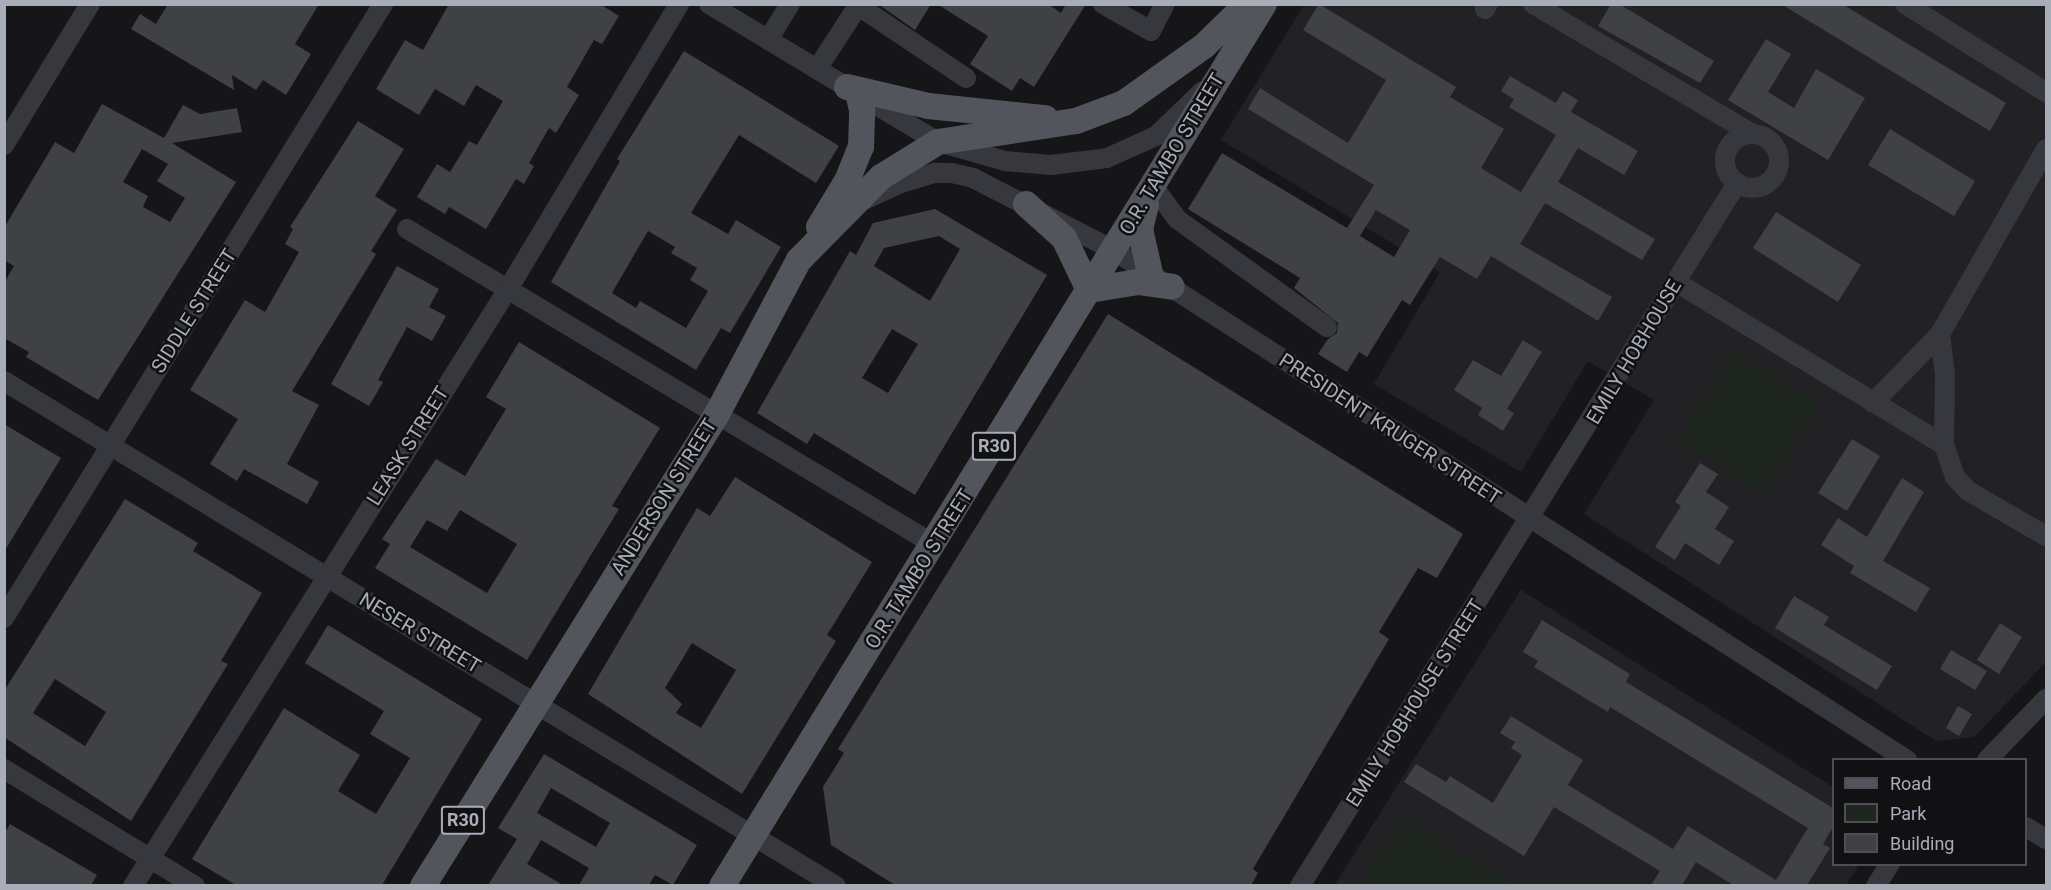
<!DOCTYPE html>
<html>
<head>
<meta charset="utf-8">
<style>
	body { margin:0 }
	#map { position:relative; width:2051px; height:890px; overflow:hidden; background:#161618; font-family:Roboto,sans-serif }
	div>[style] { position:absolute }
	.built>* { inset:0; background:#222225 }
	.green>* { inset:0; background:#1e261f }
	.building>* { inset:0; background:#404145 }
	.minor>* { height:20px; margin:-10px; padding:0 10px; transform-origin:10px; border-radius:10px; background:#37383d }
	.minor>.ring { margin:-10px; padding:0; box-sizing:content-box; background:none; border:20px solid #37383d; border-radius:50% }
	.major>* { height:26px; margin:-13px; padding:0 13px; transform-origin:13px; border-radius:13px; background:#53555c }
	span { translate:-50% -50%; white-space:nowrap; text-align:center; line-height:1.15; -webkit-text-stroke:5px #111113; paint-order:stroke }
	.shield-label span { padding:2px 4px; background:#111113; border:2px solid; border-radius:4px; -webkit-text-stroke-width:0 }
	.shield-label { font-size:18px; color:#a8adb8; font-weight:700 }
	.street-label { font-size:20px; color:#a8adb8 }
	.frame { position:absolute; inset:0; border:6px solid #a8adb8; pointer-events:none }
	.legend { position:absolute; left:1832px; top:758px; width:195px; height:108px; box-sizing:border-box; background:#111113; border:2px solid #4d4f55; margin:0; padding:8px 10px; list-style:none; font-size:18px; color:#a8adb8 }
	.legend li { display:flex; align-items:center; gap:12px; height:30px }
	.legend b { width:30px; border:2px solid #4d4f55 }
</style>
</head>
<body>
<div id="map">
	<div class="built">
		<i style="clip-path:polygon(1304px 5px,2046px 5px,2046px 662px,1974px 737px,1936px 741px,1584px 514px,1654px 400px,1618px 379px,1588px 361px,1521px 472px,1374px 384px,1440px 272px,1221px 140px)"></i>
		<i style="clip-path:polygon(1521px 590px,1833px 787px,1834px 864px,1859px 865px,1845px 886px,1334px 886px)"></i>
	</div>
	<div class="green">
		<i style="clip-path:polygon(1732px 351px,1818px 403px,1764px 493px,1678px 441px)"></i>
		<i style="clip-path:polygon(1401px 817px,1514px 885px,1360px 885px)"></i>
	</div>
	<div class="building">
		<i style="clip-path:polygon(168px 4px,319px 4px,295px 44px,311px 54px,286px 95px,263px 80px,256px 90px,232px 75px,234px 90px,131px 29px,140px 14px,156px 24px)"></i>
		<i style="clip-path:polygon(449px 4px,600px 4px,619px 16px,602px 44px,594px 40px,567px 87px,579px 95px,556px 133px,549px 128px,529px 163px,534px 166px,524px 184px,516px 179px,486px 229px,449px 207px,445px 214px,417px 197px,437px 164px,450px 172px,469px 141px,477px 145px,503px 101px,476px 85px,464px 106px,435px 89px,419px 115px,376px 89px,405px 40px,423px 50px)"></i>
		<i style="clip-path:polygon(878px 4px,931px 4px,915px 30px)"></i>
		<i style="clip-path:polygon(937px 4px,1048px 4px,1061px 13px,1066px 4px,1086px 4px,1034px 87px,1020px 78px,1012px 91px,970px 64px,988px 36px)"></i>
		<i style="clip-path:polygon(evenodd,1319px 4px,1456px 87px,1450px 97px,1504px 129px,1481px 168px,1521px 192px,1556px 135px,1509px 107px,1514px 99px,1501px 91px,1510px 76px,1556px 103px,1563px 91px,1578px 100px,1571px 112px,1638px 151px,1624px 175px,1578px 148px,1558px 182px,1655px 239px,1642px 260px,1545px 203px,1520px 244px,1612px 297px,1598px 321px,1491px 256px,1477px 279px,1440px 257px,1410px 305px,1402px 300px,1367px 357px,1359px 352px,1347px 372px,1318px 354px,1328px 339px,1337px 333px,1338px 323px,1294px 288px,1300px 278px,1188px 209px,1222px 153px,1347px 228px,1374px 185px,1248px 109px,1260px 88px,1348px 143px,1386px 80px,1303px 30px,1319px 4px,1376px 210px,1410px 230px,1394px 257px,1360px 236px,1376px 210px)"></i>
		<i style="clip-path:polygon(1611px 4px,1619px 4px,1714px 61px,1700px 83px,1598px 26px)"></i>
		<i style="clip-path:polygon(1781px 4px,1842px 4px,2006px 103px,1990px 131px)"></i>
		<i style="clip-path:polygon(1766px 39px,1791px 54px,1768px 92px,1794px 108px,1816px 69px,1865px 98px,1828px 160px,1728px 100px)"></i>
		<i style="clip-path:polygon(evenodd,684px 51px,839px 146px,816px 183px,739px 135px,691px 213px,728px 234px,736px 220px,781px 247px,730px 333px,721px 328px,696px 370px,551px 282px,620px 161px,617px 159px,684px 51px,648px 231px,675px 247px,671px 253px,697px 268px,690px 280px,708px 291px,686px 328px,640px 301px,636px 308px,612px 293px,648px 231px)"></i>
		<i style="clip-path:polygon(evenodd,102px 104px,164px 138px,183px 105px,200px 114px,237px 108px,242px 132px,172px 143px,236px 182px,98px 400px,26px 357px,29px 352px,4px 338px,4px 283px,14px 266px,4px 260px,4px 228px,55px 142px,74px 153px,102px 104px,142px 149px,168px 164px,157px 181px,185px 198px,170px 222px,143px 207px,148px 196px,123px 182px,142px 149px)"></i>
		<i style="clip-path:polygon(358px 121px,404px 149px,375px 196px,397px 210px,371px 251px,376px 254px,292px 391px,319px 405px,287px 464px,319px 482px,307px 504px,244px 469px,237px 481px,210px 464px,238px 419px,190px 390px,245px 300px,265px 312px,299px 252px,285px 244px,293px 229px,290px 227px)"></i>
		<i style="clip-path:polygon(1890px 129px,1975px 181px,1954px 216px,1868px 165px)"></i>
		<i style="clip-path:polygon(evenodd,935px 209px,1047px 275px,915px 495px,814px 433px,807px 444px,757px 413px,850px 251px,856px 255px,873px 223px,935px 209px,939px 236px,960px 249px,930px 301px,874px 266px,884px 248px,939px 236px,935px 209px,892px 329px,918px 344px,888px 393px,862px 378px,892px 329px)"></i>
		<i style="clip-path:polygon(1776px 212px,1861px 265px,1838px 302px,1753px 248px)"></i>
		<i style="clip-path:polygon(397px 266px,439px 289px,429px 307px,446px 316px,432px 341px,407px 327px,378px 380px,383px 382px,369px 406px,331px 384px)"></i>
		<i style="clip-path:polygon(1108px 314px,1463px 534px,1437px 578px,1418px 568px,1379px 632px,1389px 639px,1253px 869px,1258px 873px,1251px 885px,895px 885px,831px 845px,823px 787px,844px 753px,838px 749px)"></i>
		<i style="clip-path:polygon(1523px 340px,1542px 352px,1507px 409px,1514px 413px,1503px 431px,1478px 415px,1482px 408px,1454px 390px,1473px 360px,1501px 376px)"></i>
		<i style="clip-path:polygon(evenodd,519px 342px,660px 428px,612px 506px,619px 509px,527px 660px,375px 568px,390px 544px,382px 539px,436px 459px,465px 476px,506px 409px,486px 397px,519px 342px,460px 510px,517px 544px,487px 593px,410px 547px,427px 520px,447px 531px,460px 510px)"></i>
		<i style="clip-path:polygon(4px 424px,61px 458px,4px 552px)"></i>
		<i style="clip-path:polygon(1852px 439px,1880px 456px,1847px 511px,1818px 493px)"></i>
		<i style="clip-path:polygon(1700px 463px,1718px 474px,1706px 492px,1729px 507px,1715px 529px,1734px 541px,1719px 565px,1685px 543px,1675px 560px,1655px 547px,1681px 506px,1675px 502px)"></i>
		<i style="clip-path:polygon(evenodd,735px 477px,872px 562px,827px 635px,836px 641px,742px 794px,588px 694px,697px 508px,710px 516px,735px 477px,692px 643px,736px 670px,701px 728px,676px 713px,682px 704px,665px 688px,692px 643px)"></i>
		<i style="clip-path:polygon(1902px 478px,1924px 492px,1883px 561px,1930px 588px,1916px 612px,1850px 573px,1854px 566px,1821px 545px,1838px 518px,1867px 537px)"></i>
		<i style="clip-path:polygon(evenodd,125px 499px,198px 543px,193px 551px,262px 593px,221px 661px,228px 664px,131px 821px,4px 737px,4px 691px,125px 499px,55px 679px,106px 712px,85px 746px,33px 713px,55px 679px)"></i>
		<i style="clip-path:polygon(1794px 596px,1829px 617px,1824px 625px,1892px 666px,1877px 690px,1775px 628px)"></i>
		<i style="clip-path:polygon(1542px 620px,1630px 674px,1626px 682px,1833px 808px,1833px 827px,1823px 844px,1830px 848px,1807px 885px,1733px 885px,1696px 862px,1682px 885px,1651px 885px,1660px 871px,1554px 807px,1524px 856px,1404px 782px,1416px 764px,1446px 782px,1450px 776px,1493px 803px,1522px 755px,1511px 748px,1515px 742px,1500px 733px,1511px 716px,1583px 760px,1568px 785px,1673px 849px,1688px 826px,1776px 880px,1808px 828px,1610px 707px,1608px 712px,1534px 667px,1538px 661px,1523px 652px)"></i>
		<i style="clip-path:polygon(2000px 623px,2022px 637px,1999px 674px,1977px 660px)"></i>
		<i style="clip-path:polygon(328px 625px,482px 719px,382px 885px,236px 885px,192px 859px,284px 708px,360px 755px,338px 791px,376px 814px,410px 758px,370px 734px,384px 711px,305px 663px)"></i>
		<i style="clip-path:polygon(1951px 650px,1987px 671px,1975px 690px,1940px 669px)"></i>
		<i style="clip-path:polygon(1958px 706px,1972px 714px,1959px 736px,1946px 728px)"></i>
		<i style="clip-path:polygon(evenodd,544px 754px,697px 845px,673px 885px,655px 875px,649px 885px,579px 885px,589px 868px,541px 840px,527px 864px,563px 885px,488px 885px,517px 839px,498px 828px,544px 754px,551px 788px,610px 823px,596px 847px,537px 813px,551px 788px)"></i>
		<i style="clip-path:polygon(10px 824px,97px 875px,91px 885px,4px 885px,4px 834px)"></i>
	</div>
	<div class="minor">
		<i style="left:709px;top:4px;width:267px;rotate:31.1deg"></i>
		<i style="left:938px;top:142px;width:70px;rotate:15.8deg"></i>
		<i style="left:1005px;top:161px;width:46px;rotate:5deg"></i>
		<i style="left:1051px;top:165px;width:56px;rotate:-7.1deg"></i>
		<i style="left:1107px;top:158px;width:54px;rotate:-24.2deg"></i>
		<i style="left:1156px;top:136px;width:65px;rotate:-43.8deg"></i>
		<i style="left:1103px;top:4px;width:55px;rotate:29.4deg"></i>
		<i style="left:1151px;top:31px;width:30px;rotate:-63deg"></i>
		<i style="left:1533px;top:4px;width:253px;rotate:30.6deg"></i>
		<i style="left:1905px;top:4px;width:166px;rotate:32deg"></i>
		<i style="left:1485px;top:9px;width:6px;rotate:-59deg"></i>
		<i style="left:768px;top:40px;width:42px;rotate:-58.6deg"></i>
		<i style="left:817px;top:69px;width:68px;rotate:-57deg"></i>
		<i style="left:854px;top:12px;width:9px;rotate:-18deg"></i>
		<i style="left:863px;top:9px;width:124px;rotate:33.8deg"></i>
		<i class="ring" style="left:1725px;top:134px;width:34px;height:34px"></i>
		<i style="left:4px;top:145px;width:165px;rotate:-58.6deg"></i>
		<i style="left:1153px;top:186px;width:41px;rotate:54deg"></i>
		<i style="left:1177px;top:219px;width:185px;rotate:35.8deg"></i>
		<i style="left:862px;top:201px;width:40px;rotate:-25deg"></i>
		<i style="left:898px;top:184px;width:39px;rotate:-17deg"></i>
		<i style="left:935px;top:173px;width:17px"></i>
		<i style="left:952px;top:173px;width:22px;rotate:13deg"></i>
		<i style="left:973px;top:178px;width:157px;rotate:27.2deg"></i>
		<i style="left:1113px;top:250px;width:944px;rotate:32.71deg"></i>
		<i style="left:407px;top:229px;width:615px;rotate:30.9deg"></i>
		<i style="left:1676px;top:282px;width:314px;rotate:31.3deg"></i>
		<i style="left:1944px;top:445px;width:34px;rotate:71deg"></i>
		<i style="left:1955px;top:477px;width:19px;rotate:47deg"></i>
		<i style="left:1968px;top:491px;width:90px;rotate:30deg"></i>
		<i style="left:1940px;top:334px;width:39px;rotate:83deg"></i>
		<i style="left:1945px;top:373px;width:72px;rotate:90.8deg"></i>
		<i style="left:4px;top:381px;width:973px;rotate:31.26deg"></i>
		<i style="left:1873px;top:403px;width:96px;rotate:-45.8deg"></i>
		<i style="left:1940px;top:334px;width:213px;rotate:-60.2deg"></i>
		<i style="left:4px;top:618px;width:722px;rotate:-58.31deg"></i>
		<i style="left:1987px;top:760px;width:85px;rotate:-46deg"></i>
		<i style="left:4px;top:769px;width:224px;rotate:31.5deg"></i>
		<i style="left:2026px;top:827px;width:23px;rotate:31deg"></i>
		<i style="left:133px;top:886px;width:705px;rotate:-57.87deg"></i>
		<i style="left:508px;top:289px;width:332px;rotate:-59deg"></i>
		<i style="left:1300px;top:886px;width:828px;rotate:-58.13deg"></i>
		<i style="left:1876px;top:886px;width:26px;rotate:-58deg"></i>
	</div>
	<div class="major">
		<i style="left:847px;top:87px;width:83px;rotate:13.2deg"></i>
		<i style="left:928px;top:106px;width:118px;rotate:5.9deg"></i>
		<i style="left:1026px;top:204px;width:51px;rotate:41.8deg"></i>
		<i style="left:1064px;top:238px;width:58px;rotate:64.3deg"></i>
		<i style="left:1089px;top:290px;width:50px;rotate:-9.3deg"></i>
		<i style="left:1138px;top:282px;width:34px;rotate:8deg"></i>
		<i style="left:1146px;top:205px;width:25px;rotate:104deg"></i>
		<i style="left:1140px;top:229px;width:45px;rotate:77.2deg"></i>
		<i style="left:819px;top:227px;width:54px;rotate:-58.7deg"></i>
		<i style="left:847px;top:181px;width:37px;rotate:-68deg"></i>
		<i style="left:861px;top:147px;width:37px;rotate:-88deg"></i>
		<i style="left:862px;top:110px;width:17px;rotate:-103deg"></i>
		<i style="left:423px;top:886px;width:556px;rotate:-58.08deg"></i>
		<i style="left:717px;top:414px;width:174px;rotate:-62deg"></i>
		<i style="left:799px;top:260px;width:117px;rotate:-45.3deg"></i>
		<i style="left:881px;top:177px;width:67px;rotate:-31.6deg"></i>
		<i style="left:938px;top:142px;width:140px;rotate:-8.7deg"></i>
		<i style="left:1076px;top:121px;width:51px;rotate:-20.6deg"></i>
		<i style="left:1124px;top:103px;width:98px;rotate:-35.5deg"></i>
		<i style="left:1204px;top:46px;width:60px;rotate:-44.3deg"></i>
		<i style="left:722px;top:886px;width:1035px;rotate:-58.43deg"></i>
	</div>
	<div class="shield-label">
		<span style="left:994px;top:446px">R30</span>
		<span style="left:463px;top:820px">R30</span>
	</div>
	<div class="street-label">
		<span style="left:1172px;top:154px;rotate:-59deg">O.R. TAMBO STREET</span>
		<span style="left:194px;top:311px;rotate:-58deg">SIDDLE STREET</span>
		<span style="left:1634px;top:352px;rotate:-59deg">EMILY HOBHOUSE</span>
		<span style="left:1390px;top:429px;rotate:33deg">PRESIDENT KRUGER STREET</span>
		<span style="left:408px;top:446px;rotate:-58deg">LEASK STREET</span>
		<span style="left:664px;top:497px;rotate:-58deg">ANDERSON STREET</span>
		<span style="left:919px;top:569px;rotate:-58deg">O.R. TAMBO STREET</span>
		<span style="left:420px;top:633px;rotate:31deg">NESER STREET</span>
		<span style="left:1415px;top:703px;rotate:-58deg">EMILY HOBHOUSE STREET</span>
	</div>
	<div class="frame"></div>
	<ul class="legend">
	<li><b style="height:8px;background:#53555c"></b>Road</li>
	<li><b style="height:16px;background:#1e261f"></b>Park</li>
	<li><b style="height:16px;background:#404145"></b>Building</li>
	</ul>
</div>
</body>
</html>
